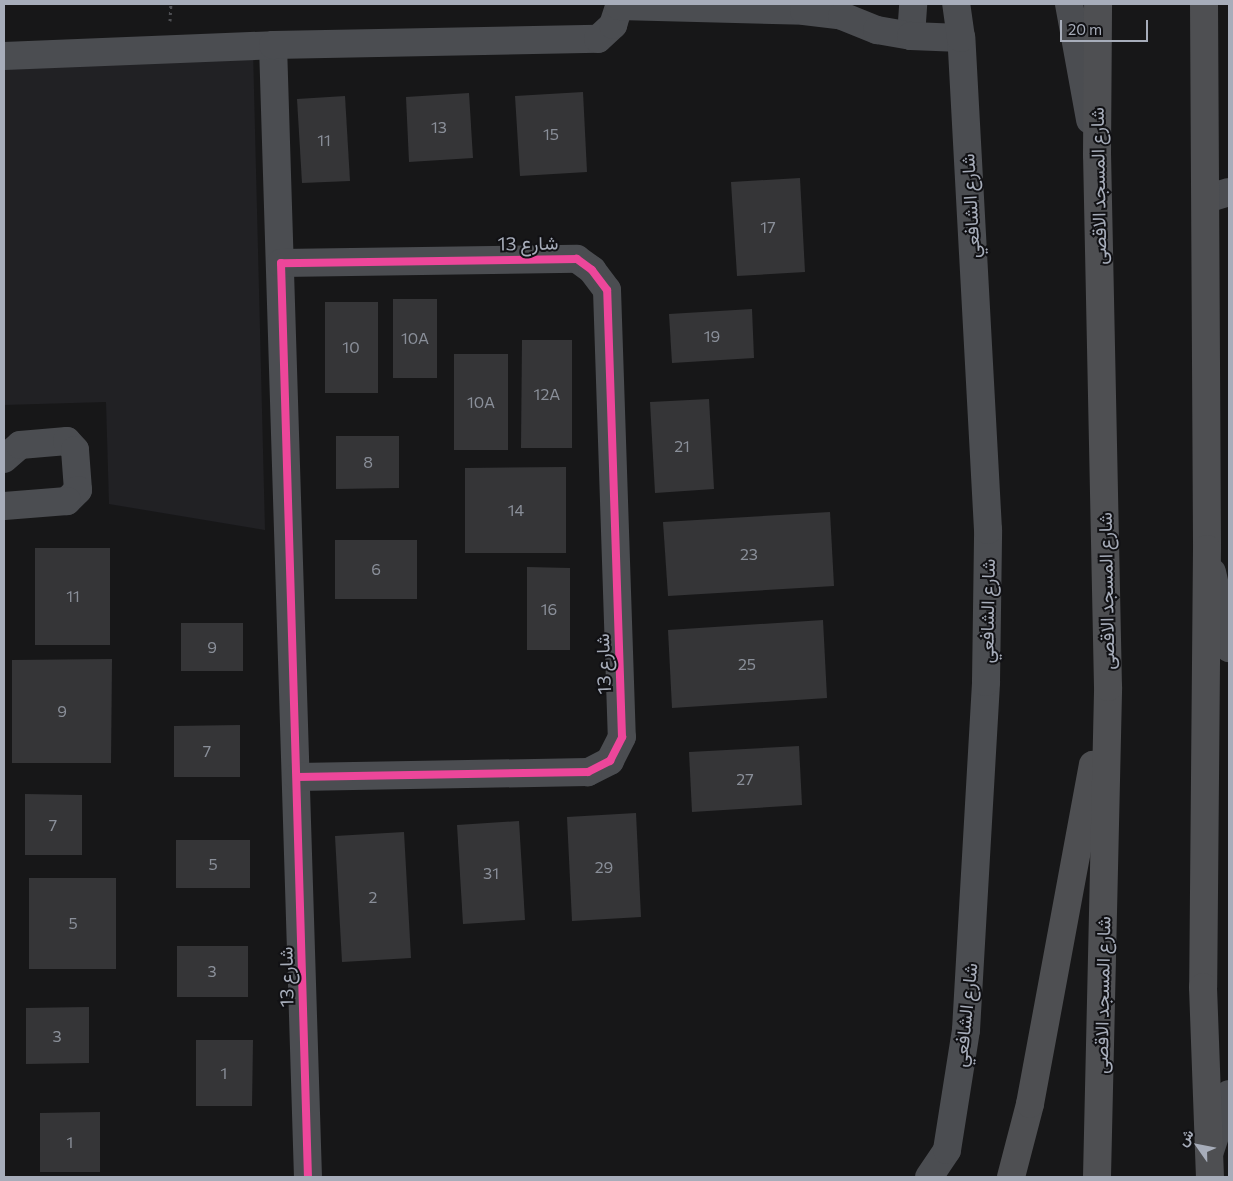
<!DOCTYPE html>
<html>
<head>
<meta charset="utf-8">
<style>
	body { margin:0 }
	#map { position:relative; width:1233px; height:1181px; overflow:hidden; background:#171718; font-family:Commissioner,Vazirmatn,sans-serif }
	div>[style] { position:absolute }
	.built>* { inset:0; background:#212124 }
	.building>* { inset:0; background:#353537 }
	.path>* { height:3px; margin-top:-1.5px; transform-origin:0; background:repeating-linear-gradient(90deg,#4d4e52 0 2.5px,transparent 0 6.5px) }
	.minor>* { height:28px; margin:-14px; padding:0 14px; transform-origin:14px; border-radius:14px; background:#4b4d51 }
	.major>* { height:28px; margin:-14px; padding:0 14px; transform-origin:14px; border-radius:14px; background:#4e4f52 }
	.cycleway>* { height:8px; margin:-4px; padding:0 4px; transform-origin:4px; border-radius:4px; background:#ed469a }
	span { translate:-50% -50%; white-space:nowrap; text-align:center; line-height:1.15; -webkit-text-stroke:4px #111114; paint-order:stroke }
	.number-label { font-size:16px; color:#8a8f99 }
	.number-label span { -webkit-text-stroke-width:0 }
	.street-label { font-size:19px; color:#a7adba }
	.frame { position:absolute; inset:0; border:5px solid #a7adba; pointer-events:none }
	.north { position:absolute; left:1173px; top:1121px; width:50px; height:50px; -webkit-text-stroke:4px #111114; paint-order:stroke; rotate:303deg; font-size:14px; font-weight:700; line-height:20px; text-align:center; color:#a7adba }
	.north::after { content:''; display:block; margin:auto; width:18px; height:22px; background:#a7adba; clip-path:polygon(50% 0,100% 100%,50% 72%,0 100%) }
	.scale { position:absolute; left:1060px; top:20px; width:88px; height:22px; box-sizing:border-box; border:2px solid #a7adba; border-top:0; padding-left:6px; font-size:15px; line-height:18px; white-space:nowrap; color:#a7adba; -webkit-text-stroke:4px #111114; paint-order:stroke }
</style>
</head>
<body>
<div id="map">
	<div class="built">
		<i style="clip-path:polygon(253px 50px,265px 530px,109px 504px,106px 402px,4px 405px,4px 60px)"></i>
	</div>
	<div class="building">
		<i style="clip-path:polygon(583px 92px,587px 172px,520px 176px,515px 96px)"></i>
		<i style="clip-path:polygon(469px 93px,473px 158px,409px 162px,406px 97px)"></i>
		<i style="clip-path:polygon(345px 96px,350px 181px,302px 183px,297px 99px)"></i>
		<i style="clip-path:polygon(800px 178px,805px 272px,737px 276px,731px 182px)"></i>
		<i style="clip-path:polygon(393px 299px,437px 299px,437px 378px,393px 378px)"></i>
		<i style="clip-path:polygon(325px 302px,378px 302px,378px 393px,325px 393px)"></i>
		<i style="clip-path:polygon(752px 309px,754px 358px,672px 363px,669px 314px)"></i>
		<i style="clip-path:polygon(522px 340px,572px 340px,572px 448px,521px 448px)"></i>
		<i style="clip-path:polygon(454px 354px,508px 354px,508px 450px,454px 450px)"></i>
		<i style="clip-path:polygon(709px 399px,714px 489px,655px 493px,650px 402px)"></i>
		<i style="clip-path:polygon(336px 436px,399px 436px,399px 488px,336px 489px)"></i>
		<i style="clip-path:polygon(566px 467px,566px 553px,465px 553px,465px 468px)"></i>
		<i style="clip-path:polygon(830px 512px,834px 586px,668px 596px,663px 522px)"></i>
		<i style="clip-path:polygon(335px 540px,417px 540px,417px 599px,335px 599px)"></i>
		<i style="clip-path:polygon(35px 548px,110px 548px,110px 645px,35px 645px)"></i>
		<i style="clip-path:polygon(527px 567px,570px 568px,570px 650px,527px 650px)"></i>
		<i style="clip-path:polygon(823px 620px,827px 698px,672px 708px,668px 630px)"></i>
		<i style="clip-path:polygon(181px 623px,243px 623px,243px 671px,181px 671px)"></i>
		<i style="clip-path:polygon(112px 659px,111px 763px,12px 763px,12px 660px)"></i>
		<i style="clip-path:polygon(240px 725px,240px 777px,174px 777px,174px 726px)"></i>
		<i style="clip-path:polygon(799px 746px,802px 805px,692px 812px,689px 752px)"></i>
		<i style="clip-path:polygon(25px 794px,82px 795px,82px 855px,25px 855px)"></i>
		<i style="clip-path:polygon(636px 813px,641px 917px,572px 921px,567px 817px)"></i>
		<i style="clip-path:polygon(519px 821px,525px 920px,463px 924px,457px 825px)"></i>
		<i style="clip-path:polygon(404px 832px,411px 958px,342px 962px,335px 836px)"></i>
		<i style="clip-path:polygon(176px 840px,250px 840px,250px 888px,176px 888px)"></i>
		<i style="clip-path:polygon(29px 878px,116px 878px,116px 969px,29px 969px)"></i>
		<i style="clip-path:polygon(177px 946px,248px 946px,248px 997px,177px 997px)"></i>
		<i style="clip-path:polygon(89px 1007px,89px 1063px,26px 1064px,26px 1008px)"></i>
		<i style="clip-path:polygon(196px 1040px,253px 1040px,252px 1106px,196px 1106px)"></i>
		<i style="clip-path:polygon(100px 1112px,100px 1172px,40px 1172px,40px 1113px)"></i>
	</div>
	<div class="path">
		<i style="left:170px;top:21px;width:17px;rotate:-87deg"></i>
	</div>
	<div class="minor">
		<i style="left:1069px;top:4px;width:118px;rotate:79.7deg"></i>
		<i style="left:911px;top:36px;width:32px;rotate:-86deg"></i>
		<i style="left:273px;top:45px;width:1133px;rotate:88.23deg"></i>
		<i style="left:4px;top:56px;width:269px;rotate:-2.3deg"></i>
		<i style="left:273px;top:45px;width:325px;rotate:-1.1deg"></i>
		<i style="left:598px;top:39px;width:21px;rotate:-43deg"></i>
		<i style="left:613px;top:25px;width:20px;rotate:-72deg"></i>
		<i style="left:619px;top:6px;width:185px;rotate:1.5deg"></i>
		<i style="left:804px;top:11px;width:38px;rotate:7deg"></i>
		<i style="left:842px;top:16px;width:38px;rotate:22deg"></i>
		<i style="left:877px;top:30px;width:35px;rotate:10deg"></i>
		<i style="left:911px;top:36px;width:50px;rotate:2.3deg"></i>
		<i style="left:1206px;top:199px;width:24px;rotate:-17deg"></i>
		<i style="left:281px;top:263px;width:296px;rotate:-0.8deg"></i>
		<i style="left:577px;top:259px;width:19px;rotate:36deg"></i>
		<i style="left:592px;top:270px;width:25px;rotate:53deg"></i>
		<i style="left:607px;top:290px;width:447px;rotate:88.1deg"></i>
		<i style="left:622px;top:737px;width:27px;rotate:117deg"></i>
		<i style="left:610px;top:761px;width:25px;rotate:153deg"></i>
		<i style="left:588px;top:772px;width:291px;rotate:179deg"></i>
		<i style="left:4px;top:459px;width:21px;rotate:-41deg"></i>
		<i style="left:20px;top:445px;width:47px;rotate:-4.9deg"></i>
		<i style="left:67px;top:441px;width:12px;rotate:48deg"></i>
		<i style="left:75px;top:450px;width:40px;rotate:85.7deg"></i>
		<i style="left:78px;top:490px;width:16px;rotate:135deg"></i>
		<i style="left:67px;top:501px;width:63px;rotate:175.5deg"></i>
		<i style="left:1212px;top:572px;width:78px;rotate:77.4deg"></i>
		<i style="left:1210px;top:1151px;width:60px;rotate:-71.6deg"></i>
		<i style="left:929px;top:1177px;width:32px;rotate:-56deg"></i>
		<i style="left:947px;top:1150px;width:121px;rotate:-81deg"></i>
		<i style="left:966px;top:1030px;width:349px;rotate:-86.7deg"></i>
		<i style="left:986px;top:682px;width:152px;rotate:-89.2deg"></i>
		<i style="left:988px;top:530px;width:493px;rotate:-93.1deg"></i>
		<i style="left:961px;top:38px;width:34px;rotate:-98deg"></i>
	</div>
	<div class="major">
		<i style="left:1204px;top:4px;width:545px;rotate:89.68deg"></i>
		<i style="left:1207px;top:549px;width:438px;rotate:90.5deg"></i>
		<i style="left:1203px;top:987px;width:190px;rotate:87.9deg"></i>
		<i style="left:1011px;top:1177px;width:75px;rotate:-75.4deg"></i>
		<i style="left:1030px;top:1104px;width:345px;rotate:-79.5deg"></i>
		<i style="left:1097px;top:1177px;width:490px;rotate:-88.7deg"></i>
		<i style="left:1108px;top:687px;width:532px;rotate:-91.18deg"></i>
		<i style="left:1097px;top:155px;width:151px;rotate:-89.6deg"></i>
	</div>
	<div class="cycleway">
		<i style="left:297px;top:777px;width:291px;rotate:-1deg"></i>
		<i style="left:588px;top:772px;width:25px;rotate:-27deg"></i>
		<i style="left:610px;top:761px;width:27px;rotate:-63deg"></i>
		<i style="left:622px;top:737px;width:447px;rotate:-91.9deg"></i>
		<i style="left:607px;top:290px;width:25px;rotate:-127deg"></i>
		<i style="left:592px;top:270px;width:19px;rotate:-144deg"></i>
		<i style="left:577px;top:259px;width:296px;rotate:179.2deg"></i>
		<i style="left:281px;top:263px;width:914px;rotate:88.31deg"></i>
	</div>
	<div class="number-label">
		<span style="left:439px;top:127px">13</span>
		<span style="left:551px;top:134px">15</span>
		<span style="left:324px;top:140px">11</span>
		<span style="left:768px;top:227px">17</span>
		<span style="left:712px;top:336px">19</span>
		<span style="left:415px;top:338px">10A</span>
		<span style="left:351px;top:347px">10</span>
		<span style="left:547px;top:394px">12A</span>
		<span style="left:481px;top:402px">10A</span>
		<span style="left:682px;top:446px">21</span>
		<span style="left:368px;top:462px">8</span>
		<span style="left:516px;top:510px">14</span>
		<span style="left:749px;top:554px">23</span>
		<span style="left:376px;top:569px">6</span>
		<span style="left:73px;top:596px">11</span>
		<span style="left:549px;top:609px">16</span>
		<span style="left:212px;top:647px">9</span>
		<span style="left:747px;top:664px">25</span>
		<span style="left:62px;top:711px">9</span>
		<span style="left:207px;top:751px">7</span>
		<span style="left:745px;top:779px">27</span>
		<span style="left:53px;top:825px">7</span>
		<span style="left:213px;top:864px">5</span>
		<span style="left:604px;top:867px">29</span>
		<span style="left:491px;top:873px">31</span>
		<span style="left:373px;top:897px">2</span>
		<span style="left:73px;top:923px">5</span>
		<span style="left:212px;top:971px">3</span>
		<span style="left:57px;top:1036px">3</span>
		<span style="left:224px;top:1073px">1</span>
		<span style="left:70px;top:1142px">1</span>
	</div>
	<div class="street-label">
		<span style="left:1098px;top:186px;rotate:-91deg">شارع المسجد الاقصى</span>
		<span style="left:970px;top:206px;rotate:-93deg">شارع الشافعي</span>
		<span style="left:528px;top:243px;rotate:-1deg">شارع 13</span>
		<span style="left:1106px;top:591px;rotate:-91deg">شارع المسجد الاقصى</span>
		<span style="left:987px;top:611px;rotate:-89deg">شارع الشافعي</span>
		<span style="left:603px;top:664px;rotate:-92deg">شارع 13</span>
		<span style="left:286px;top:977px;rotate:-91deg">شارع 13</span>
		<span style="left:1102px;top:995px;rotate:-89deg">شارع المسجد الاقصى</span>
		<span style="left:965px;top:1015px;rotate:-84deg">شارع الشافعي</span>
	</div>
	<div class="frame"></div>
	<div class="north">ش</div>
	<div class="scale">20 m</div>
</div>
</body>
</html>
